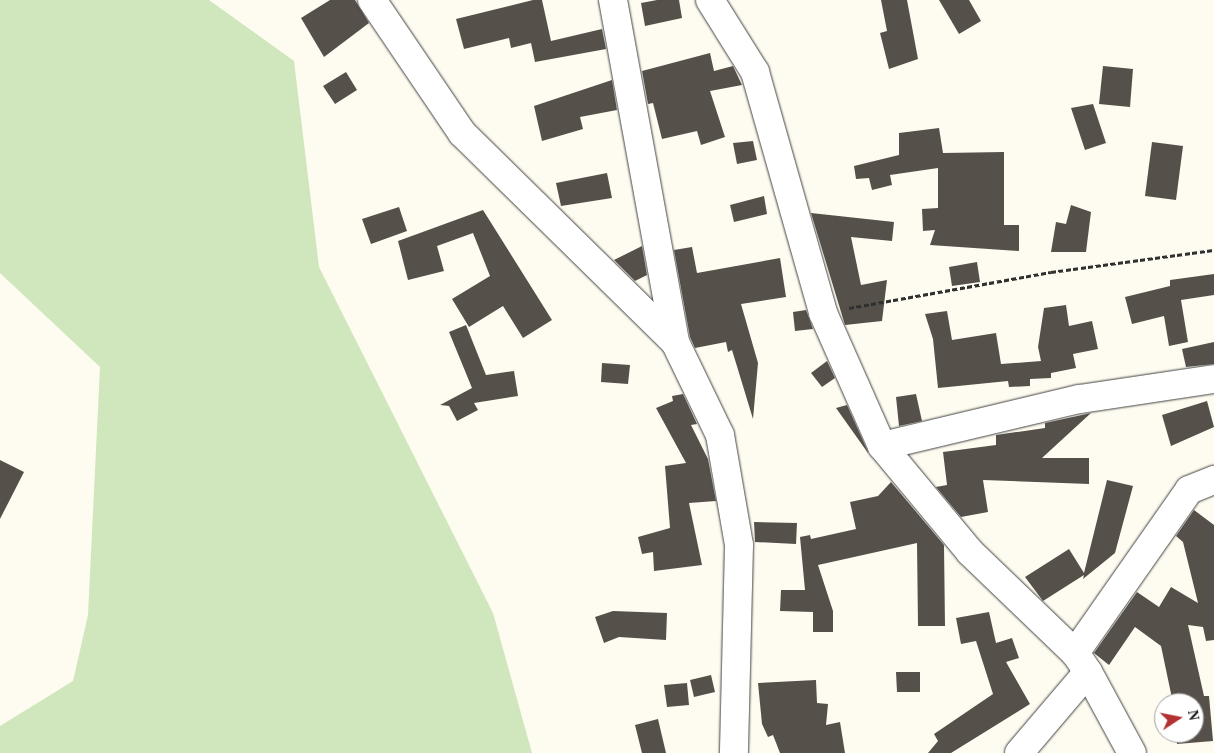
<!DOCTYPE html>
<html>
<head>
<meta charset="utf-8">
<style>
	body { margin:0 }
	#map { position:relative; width:1214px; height:753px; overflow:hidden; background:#fefcf0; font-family:"Times New Roman",serif }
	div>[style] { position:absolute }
	.green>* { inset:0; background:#d0e6bc }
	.building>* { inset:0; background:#56504b }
	.path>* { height:3px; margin-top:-1.5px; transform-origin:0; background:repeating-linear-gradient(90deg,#303030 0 5px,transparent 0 7.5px) }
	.roads { filter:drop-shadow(0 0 1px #414141) drop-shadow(0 0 1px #414141) }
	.street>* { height:28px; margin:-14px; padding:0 14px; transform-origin:14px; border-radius:14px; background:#fff }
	span { translate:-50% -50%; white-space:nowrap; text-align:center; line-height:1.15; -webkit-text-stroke:5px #fff; paint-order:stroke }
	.north { position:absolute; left:1154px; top:693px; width:50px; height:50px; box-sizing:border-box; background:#fff; border:1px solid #9f9f9f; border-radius:50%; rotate:79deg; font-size:14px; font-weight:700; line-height:20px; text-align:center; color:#0e0e0e }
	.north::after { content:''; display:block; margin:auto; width:18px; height:22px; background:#b33131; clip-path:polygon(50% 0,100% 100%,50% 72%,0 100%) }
</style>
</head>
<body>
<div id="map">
	<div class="green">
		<i style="clip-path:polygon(0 0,209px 0,294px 61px,319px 267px,493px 613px,532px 753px,0 753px,0 726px,73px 681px,88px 615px,100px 367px,0 273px)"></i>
	</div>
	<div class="building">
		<i style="clip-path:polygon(330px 0,355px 0,369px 23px,324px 57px,301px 18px)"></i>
		<i style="clip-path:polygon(533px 0,542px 0,551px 41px,602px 29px,606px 49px,535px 62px,531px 43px,511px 48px,509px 38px,464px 49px,456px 19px)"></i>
		<i style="clip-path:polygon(657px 0,679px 0,682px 18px,645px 26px,641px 3px)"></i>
		<i style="clip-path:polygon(881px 0,907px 0,918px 59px,889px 69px,880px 33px,887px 31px)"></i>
		<i style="clip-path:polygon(939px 0,969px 0,981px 21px,959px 34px)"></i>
		<i style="clip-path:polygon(710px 53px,714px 71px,733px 66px,742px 85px,710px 91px,725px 137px,701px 145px,697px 131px,662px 139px,653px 103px,648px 104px,642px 71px)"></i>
		<i style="clip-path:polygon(1103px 66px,1133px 69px,1130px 107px,1099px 104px)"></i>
		<i style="clip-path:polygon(346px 72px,357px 90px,335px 104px,323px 86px)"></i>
		<i style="clip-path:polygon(612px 80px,617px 110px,580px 117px,583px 129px,542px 141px,534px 106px)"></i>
		<i style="clip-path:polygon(1093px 104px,1106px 143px,1085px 150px,1071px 108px)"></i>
		<i style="clip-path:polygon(939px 128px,943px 153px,1004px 152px,1004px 225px,1019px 225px,1019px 251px,930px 245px,935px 230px,923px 231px,922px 209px,938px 208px,938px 168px,890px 175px,892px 185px,872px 190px,869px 178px,856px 179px,854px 166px,899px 155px,899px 133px)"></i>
		<i style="clip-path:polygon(753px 141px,757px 160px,737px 164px,733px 143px)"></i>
		<i style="clip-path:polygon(1152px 142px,1183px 146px,1176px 200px,1145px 196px)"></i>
		<i style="clip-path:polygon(607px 173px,612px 198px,561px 206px,556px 183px)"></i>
		<i style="clip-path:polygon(764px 196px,767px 214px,734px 222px,730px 205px)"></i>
		<i style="clip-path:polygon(1071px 205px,1091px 212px,1086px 252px,1051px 252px,1056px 222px,1066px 224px)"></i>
		<i style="clip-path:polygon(399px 207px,407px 231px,371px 244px,362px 219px)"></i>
		<i style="clip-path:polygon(483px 210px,552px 320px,523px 338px,503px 306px,469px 327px,452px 299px,490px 276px,473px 233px,437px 246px,444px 271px,408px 280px,398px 241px)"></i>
		<i style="clip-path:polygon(811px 213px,894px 222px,892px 241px,851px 237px,861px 285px,887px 280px,882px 321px,845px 325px)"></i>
		<i style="clip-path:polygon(642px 246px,647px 275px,635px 281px,614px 260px)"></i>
		<i style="clip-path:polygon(692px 247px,697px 273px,780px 258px,786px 297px,741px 304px,758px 363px,753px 419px,732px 350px,728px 352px,726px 342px,695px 348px,690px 337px,674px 250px)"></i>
		<i style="clip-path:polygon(977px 262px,980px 282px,952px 286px,949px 267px)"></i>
		<i style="clip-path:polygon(1214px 274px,1214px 295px,1181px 300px,1188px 342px,1169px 346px,1164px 316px,1132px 324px,1125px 297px,1170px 286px,1170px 280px)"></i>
		<i style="clip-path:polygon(1066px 305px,1069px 326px,1092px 321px,1098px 349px,1073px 354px,1076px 368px,1051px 373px,1051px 378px,1030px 379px,1030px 386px,1009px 387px,1008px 381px,938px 388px,933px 339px,925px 314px,947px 311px,952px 340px,996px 333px,1001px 364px,1041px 361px,1038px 347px,1044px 308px)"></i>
		<i style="clip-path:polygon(806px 310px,813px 329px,795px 331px,793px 312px)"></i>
		<i style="clip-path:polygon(466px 325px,486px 375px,514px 371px,518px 396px,474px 403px,478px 410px,457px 421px,449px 406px,440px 405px,472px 388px,449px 332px)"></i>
		<i style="clip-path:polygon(1214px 342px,1214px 364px,1186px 367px,1182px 349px)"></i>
		<i style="clip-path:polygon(827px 361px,835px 378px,822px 387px,811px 373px)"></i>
		<i style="clip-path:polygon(602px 363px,630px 365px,628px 384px,601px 382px)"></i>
		<i style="clip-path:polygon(683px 394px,697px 424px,691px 425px,708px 459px,716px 501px,689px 503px,702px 565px,654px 571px,653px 552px,642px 554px,638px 537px,670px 528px,665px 466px,686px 463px,656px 408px,673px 401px,672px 396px)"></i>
		<i style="clip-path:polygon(916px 394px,922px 421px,899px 426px,896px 397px)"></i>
		<i style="clip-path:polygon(1207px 401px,1214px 427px,1171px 446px,1162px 415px)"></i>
		<i style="clip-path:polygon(847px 405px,868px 452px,868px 453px,836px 408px)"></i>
		<i style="clip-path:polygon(1091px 413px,1042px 458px,1089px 458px,1089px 484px,983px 480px,988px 512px,961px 517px,936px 487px,947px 485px,943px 452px,996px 445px,996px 435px,1045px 428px,1045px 423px)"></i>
		<i style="clip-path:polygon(0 460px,24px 472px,0 519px)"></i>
		<i style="clip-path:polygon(1107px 480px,1133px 486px,1115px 553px,1083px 579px,1084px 575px,1043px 601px,1025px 577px,1069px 549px,1084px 573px)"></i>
		<i style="clip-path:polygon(891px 482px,944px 545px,945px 626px,918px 626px,917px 543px,818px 565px,833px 611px,833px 632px,813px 632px,813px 612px,780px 611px,781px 590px,805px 590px,800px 537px,810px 535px,811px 539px,856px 529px,850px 502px,878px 496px)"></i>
		<i style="clip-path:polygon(1194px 510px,1214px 525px,1214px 640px,1206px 641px,1203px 627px,1188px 625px,1204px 696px,1209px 696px,1213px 741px,1177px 744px,1176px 733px,1194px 733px,1194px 703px,1173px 703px,1161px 646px,1135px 627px,1109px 665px,1094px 653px,1137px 592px,1159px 607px,1171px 587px,1198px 603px,1183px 542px,1176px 536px)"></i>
		<i style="clip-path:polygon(754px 522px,797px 523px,796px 544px,755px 542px)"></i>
		<i style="clip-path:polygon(613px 611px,667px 613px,666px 640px,619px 637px,604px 643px,595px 617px)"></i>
		<i style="clip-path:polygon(989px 612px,996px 643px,1012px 638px,1019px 658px,1006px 662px,1030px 704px,951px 753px,928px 753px,938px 741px,934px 734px,993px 694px,976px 641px,961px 644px,956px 618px)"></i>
		<i style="clip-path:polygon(896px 672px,920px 672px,920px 692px,897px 692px)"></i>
		<i style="clip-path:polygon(711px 675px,715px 692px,694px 697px,690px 680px)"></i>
		<i style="clip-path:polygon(816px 680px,817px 703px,828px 704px,826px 725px,840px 722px,845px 753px,780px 753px,773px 735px,768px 737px,762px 724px,758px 683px)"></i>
		<i style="clip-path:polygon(687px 683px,689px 705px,667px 707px,664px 685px)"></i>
		<i style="clip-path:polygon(658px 719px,666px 753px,642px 753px,635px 725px)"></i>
	</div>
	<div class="path">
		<i style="left:849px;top:308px;width:205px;rotate:-10.1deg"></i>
		<i style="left:1051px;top:272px;width:164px;rotate:-7.7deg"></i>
	</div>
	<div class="roads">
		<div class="street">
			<i style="left:372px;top:0;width:161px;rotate:55.9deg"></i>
			<i style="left:462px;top:133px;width:298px;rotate:44.5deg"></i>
			<i style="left:613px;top:0;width:348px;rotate:79.7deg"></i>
			<i style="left:675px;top:342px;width:103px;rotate:64.2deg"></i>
			<i style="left:720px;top:435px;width:112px;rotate:80.2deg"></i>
			<i style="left:739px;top:545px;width:208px;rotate:91.4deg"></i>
			<i style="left:710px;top:0;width:85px;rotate:58deg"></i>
			<i style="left:755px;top:72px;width:250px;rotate:74.2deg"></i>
			<i style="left:823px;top:313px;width:145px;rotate:66.1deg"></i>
			<i style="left:882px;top:446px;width:138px;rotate:50.3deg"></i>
			<i style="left:970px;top:552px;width:146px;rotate:43.9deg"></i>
			<i style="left:882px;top:446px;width:204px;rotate:-13.4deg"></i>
			<i style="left:1080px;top:399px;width:135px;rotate:-8.5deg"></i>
			<i style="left:1088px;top:672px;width:92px;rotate:61.5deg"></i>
			<i style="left:1019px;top:753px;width:106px;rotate:-49.6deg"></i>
			<i style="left:1088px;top:672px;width:23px;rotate:-124deg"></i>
			<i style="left:1075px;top:653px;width:199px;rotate:-55deg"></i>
			<i style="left:1189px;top:490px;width:27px;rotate:-22deg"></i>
		</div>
	</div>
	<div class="north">N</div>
</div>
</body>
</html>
